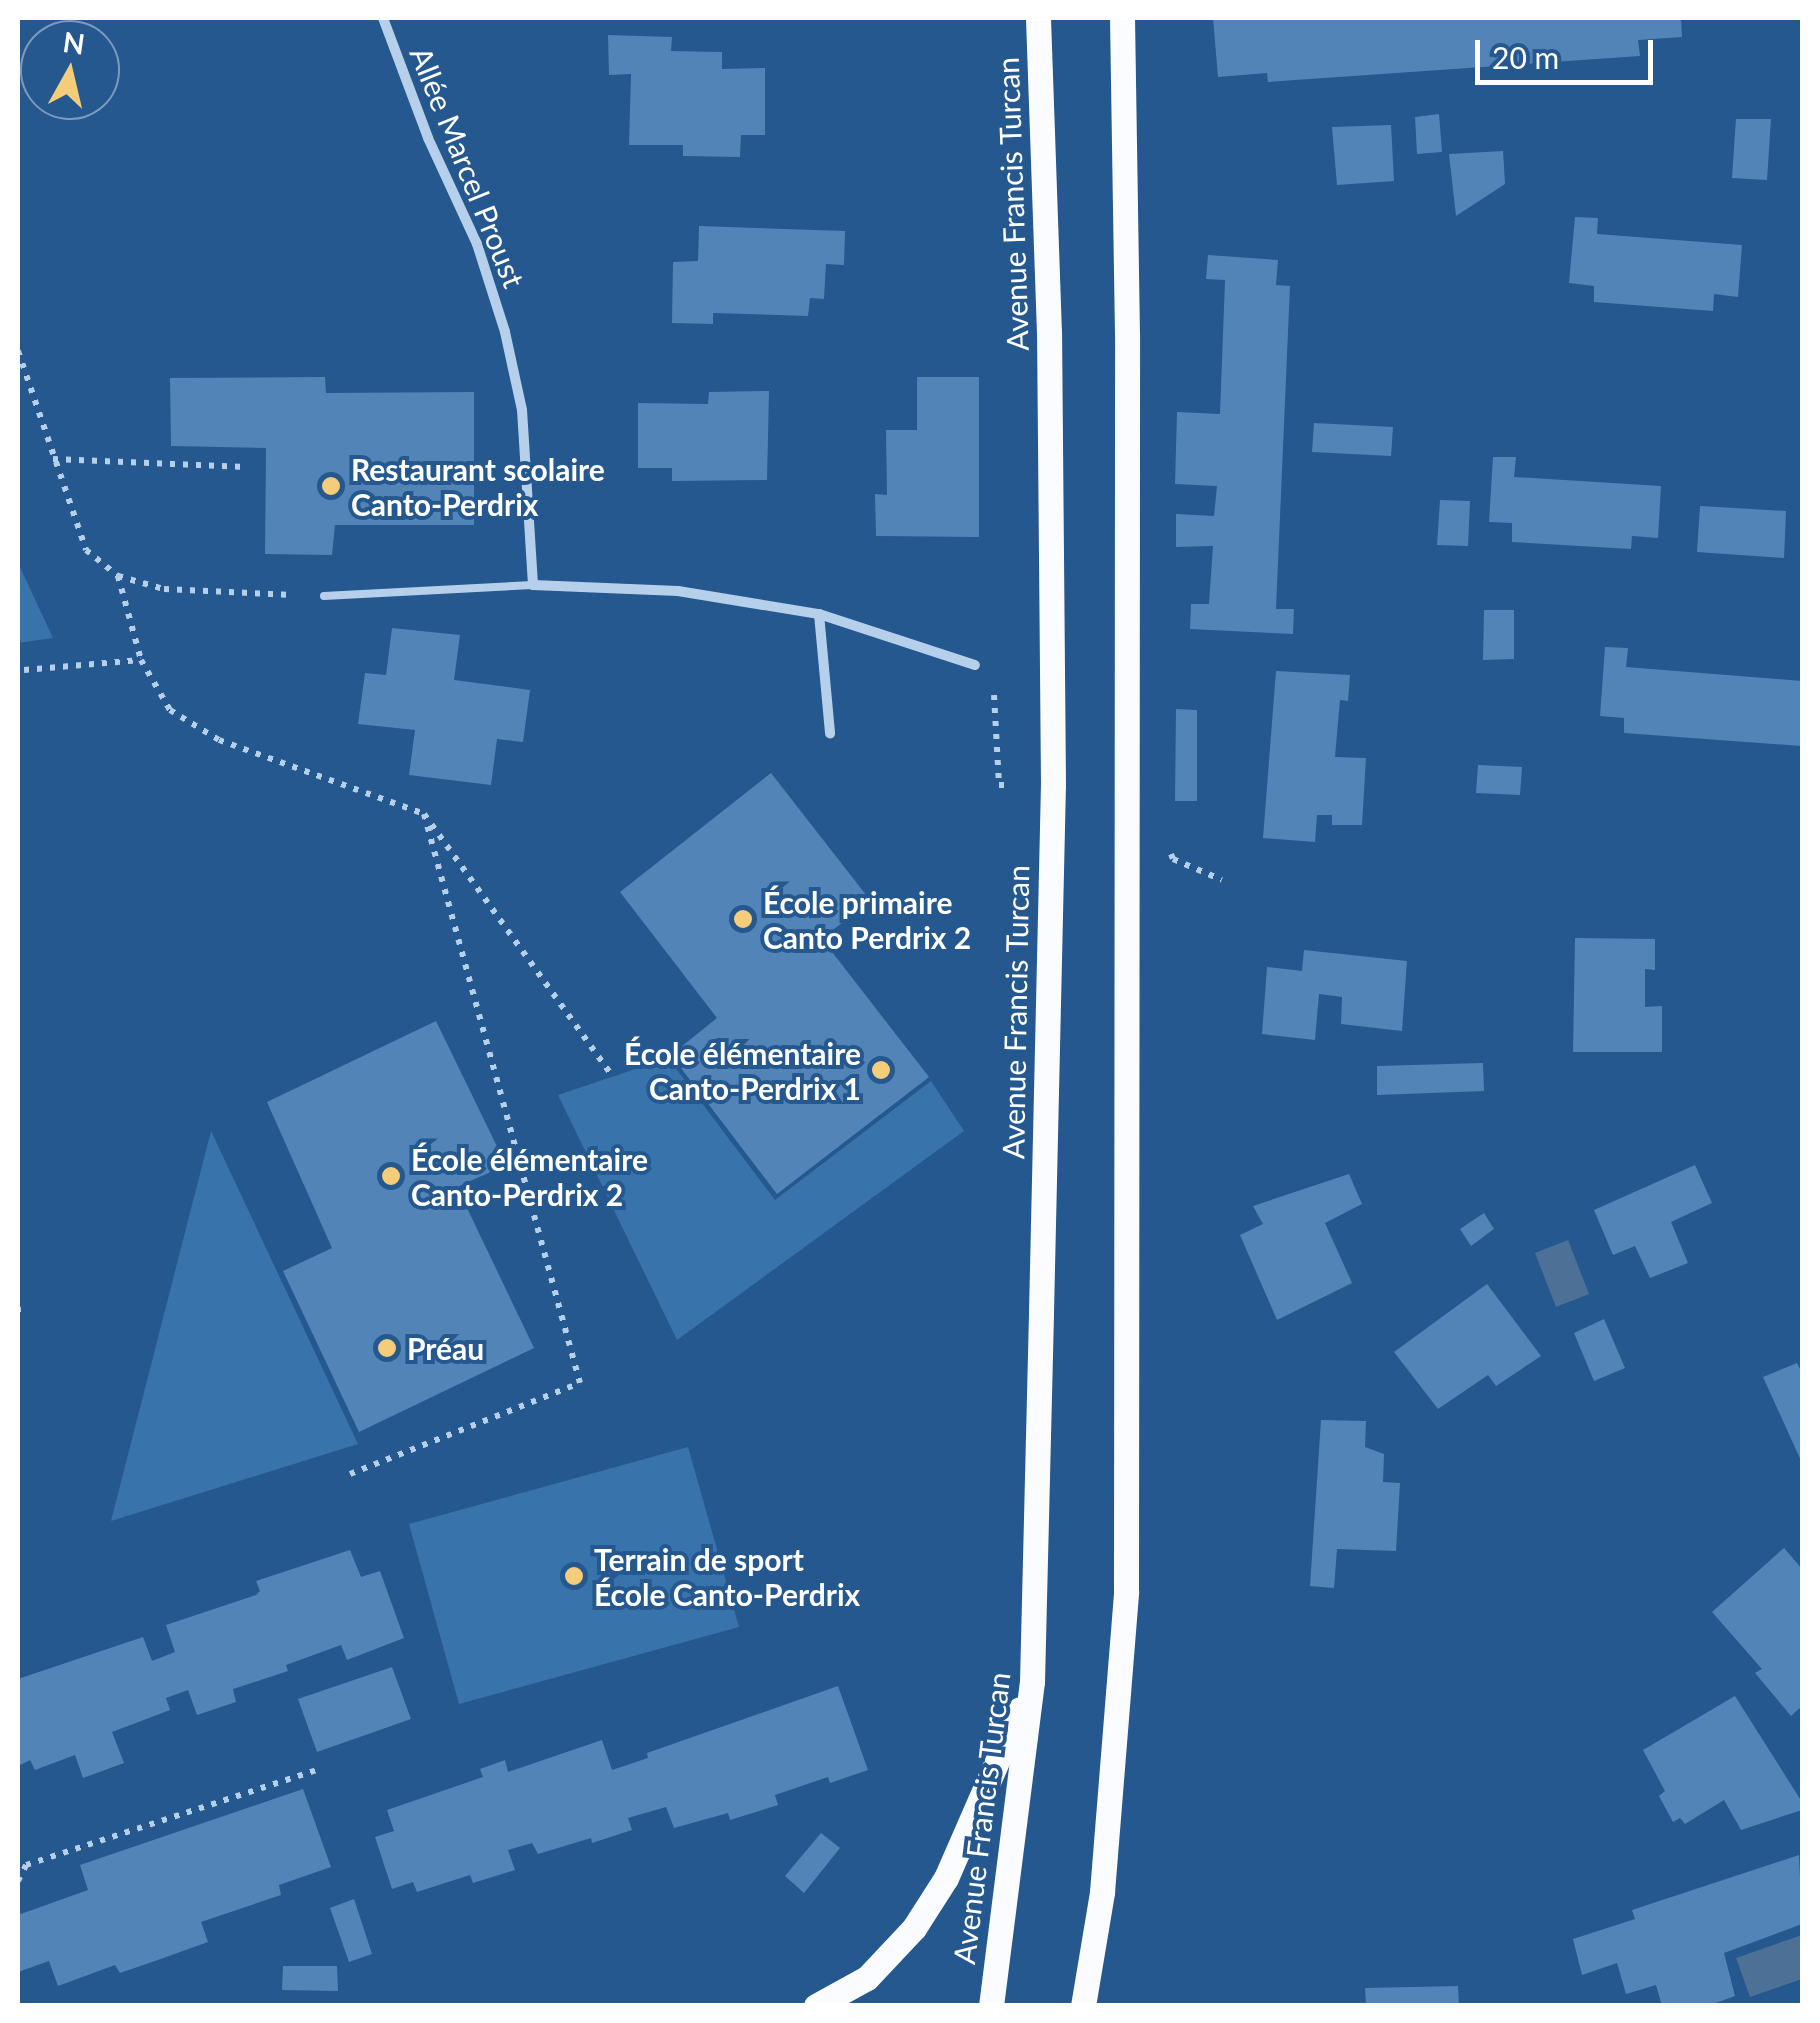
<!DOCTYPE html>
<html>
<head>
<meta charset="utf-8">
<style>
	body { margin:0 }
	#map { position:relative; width:1820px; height:2023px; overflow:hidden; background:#25588f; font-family:Lato,sans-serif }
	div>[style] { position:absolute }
	.green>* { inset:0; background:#3973ac }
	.water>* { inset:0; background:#4c7096 }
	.building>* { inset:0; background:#5284b8 }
	.path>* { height:6px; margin-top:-3px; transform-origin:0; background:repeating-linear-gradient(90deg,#b6d0eb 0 5px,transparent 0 13px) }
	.lane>* { height:8px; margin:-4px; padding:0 4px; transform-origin:4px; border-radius:4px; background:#b6d0eb }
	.street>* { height:10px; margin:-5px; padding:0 5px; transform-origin:5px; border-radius:5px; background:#b6d0eb }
	.primary>* { height:25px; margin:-12.5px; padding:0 12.5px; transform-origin:12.5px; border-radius:12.5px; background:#fafcff }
	.dots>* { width:28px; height:28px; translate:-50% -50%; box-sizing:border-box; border:5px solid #25588f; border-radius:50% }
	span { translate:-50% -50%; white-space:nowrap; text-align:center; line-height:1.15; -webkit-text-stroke:8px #25588f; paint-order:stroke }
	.street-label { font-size:30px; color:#fff }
	.poi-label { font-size:30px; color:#fff; font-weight:700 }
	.left { translate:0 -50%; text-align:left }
	.right { translate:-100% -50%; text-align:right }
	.frame { position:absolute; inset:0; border:20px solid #fff; pointer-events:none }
	.north { position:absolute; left:20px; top:20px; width:100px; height:100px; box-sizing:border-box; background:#25588f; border:2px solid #7c9bbc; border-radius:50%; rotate:8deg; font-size:28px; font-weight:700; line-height:40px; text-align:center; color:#fff }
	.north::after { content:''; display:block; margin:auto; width:35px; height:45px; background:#f5cc7a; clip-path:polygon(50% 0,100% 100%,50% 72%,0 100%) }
	.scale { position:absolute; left:1475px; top:40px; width:178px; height:45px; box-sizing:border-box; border:5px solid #fff; border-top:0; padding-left:12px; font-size:30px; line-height:35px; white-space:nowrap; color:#fff; -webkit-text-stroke:8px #25588f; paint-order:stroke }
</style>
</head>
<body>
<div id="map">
	<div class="green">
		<i style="clip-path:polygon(18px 562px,18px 563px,53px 638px,18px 643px)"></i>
		<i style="clip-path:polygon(668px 1058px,775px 1200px,931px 1081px,964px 1131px,677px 1340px,558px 1095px)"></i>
		<i style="clip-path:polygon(211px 1131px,358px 1444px,111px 1521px)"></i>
		<i style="clip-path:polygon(688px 1447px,739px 1627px,459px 1704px,409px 1524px)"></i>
	</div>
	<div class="water">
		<i style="clip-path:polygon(1568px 1240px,1589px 1294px,1556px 1307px,1535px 1253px)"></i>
		<i style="clip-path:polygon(1802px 1935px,1802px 1979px,1750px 1997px,1736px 1958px)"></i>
	</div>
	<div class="building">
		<i style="clip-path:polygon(1213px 18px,1681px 18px,1682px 37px,1638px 40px,1640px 56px,1268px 82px,1267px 73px,1218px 77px)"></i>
		<i style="clip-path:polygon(608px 35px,672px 37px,671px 51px,722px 52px,722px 69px,765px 68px,765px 135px,741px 135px,740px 157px,683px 156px,683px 145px,629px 145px,631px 74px,609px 75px)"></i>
		<i style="clip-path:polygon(1439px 114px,1442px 152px,1417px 154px,1415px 117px)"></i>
		<i style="clip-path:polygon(1736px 119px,1771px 119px,1767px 180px,1732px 178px)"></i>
		<i style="clip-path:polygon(1391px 125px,1394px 181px,1337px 185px,1332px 127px)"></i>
		<i style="clip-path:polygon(1503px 151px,1505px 184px,1456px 216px,1449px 154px)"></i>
		<i style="clip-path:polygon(1575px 217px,1598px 218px,1597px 234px,1742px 245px,1738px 297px,1714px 294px,1713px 311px,1594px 302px,1594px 286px,1569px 283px)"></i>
		<i style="clip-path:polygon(699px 226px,845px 231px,844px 265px,826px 264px,824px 299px,810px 298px,808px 316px,713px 313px,713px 324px,672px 323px,673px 262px,698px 261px)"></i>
		<i style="clip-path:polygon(1208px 255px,1278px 260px,1276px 285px,1290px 286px,1276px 609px,1294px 609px,1293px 634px,1190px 629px,1191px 604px,1209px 604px,1213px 546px,1176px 547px,1176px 514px,1214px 516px,1217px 486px,1175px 484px,1177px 412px,1220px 414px,1225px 280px,1206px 279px)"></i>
		<i style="clip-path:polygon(325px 377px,326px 393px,474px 392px,474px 525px,335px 525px,332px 555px,265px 554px,266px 448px,171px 446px,170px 378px)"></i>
		<i style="clip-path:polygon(917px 377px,979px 377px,979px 537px,876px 536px,875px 494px,887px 495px,886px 430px,917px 430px)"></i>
		<i style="clip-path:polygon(769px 391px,767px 480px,672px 481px,672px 468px,638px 468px,638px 403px,708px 404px,709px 392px)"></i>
		<i style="clip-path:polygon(1314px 423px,1393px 427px,1391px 456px,1312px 452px)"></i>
		<i style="clip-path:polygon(1493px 457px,1516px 457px,1514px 477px,1661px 486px,1658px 538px,1632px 536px,1631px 549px,1512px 542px,1512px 523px,1489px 522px)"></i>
		<i style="clip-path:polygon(1440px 500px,1470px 501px,1468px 546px,1437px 545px)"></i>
		<i style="clip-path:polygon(1700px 506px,1786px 511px,1784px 558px,1697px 552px)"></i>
		<i style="clip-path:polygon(1484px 610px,1514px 610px,1514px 659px,1483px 660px)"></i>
		<i style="clip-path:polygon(392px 628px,460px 635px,454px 680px,530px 690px,523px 742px,497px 739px,491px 785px,409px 775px,415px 730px,358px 724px,365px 673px,386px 675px)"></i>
		<i style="clip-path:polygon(1605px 647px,1628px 648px,1626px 667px,1802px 681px,1802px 746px,1624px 733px,1624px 718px,1600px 716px)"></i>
		<i style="clip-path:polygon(1276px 671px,1350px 675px,1348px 701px,1340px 700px,1335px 757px,1366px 758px,1362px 825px,1332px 825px,1332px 815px,1317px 815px,1315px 842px,1263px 838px)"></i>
		<i style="clip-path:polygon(1176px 709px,1197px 710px,1197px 801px,1175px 801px)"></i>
		<i style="clip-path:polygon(1478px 765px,1522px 767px,1520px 795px,1476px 793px)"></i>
		<i style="clip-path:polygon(771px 773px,870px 900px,822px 939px,929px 1077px,777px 1194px,671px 1055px,717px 1018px,620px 892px)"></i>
		<i style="clip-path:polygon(1575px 938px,1655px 939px,1655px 970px,1645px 969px,1645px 1007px,1662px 1006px,1662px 1052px,1573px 1052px)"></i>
		<i style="clip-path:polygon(1304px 950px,1407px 961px,1402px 1031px,1341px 1024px,1342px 997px,1319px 994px,1315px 1040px,1262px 1034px,1267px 967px,1302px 971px)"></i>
		<i style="clip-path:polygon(436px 1021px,506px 1165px,457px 1187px,534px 1348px,359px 1432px,283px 1271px,332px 1248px,267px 1102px)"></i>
		<i style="clip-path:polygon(1483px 1063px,1484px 1091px,1377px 1095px,1377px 1066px)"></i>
		<i style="clip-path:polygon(1695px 1165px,1712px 1203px,1671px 1222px,1688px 1263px,1650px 1278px,1635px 1246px,1613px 1255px,1594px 1210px)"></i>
		<i style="clip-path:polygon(1349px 1174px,1362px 1204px,1325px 1223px,1352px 1283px,1277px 1320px,1240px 1235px,1263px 1224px,1253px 1206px)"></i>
		<i style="clip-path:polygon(1484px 1213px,1494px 1229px,1471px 1246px,1460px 1229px)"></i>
		<i style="clip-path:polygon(1487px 1284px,1541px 1356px,1496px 1386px,1488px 1375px,1438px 1409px,1394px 1352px)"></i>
		<i style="clip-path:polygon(1604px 1319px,1625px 1368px,1594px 1381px,1574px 1333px)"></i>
		<i style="clip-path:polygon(1797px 1363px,1802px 1373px,1802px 1463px,1763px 1377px)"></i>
		<i style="clip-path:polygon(1321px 1420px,1366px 1421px,1365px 1447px,1384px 1454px,1383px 1482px,1400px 1483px,1396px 1551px,1337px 1549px,1334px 1588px,1310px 1586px)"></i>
		<i style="clip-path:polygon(1784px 1548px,1802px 1569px,1802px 1706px,1791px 1716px,1755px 1673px,1762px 1669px,1712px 1612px)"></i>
		<i style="clip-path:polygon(350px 1550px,361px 1577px,380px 1571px,404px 1638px,347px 1660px,341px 1645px,286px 1665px,288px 1671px,233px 1689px,236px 1702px,197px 1715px,188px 1690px,166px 1698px,170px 1710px,112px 1732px,124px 1763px,83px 1778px,75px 1755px,35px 1770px,30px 1760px,18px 1766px,18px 1679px,143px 1637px,152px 1661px,175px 1652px,166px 1625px,256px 1595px,260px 1591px,256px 1581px)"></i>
		<i style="clip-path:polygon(392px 1667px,411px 1719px,317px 1752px,298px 1699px)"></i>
		<i style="clip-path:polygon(838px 1686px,868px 1770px,830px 1783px,828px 1777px,775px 1795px,778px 1805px,730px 1820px,728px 1813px,674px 1828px,666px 1807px,628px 1818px,632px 1830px,592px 1843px,591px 1838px,538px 1854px,532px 1843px,508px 1850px,515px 1870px,473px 1883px,470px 1875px,417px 1892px,413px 1882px,392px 1889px,375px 1837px,394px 1831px,387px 1810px,483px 1777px,480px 1769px,505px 1760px,508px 1772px,602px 1740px,612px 1770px,648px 1758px,647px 1753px)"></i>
		<i style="clip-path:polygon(1735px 1696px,1802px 1802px,1802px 1810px,1741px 1830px,1724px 1800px,1685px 1824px,1680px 1818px,1673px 1822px,1659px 1796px,1665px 1791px,1643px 1750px)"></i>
		<i style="clip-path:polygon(303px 1789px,331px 1867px,279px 1885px,281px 1895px,201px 1922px,208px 1942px,155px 1961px,120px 1973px,115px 1965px,58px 1986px,49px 1961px,18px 1972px,18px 1915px,88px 1890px,80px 1865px)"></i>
		<i style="clip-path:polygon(821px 1833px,840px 1848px,804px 1893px,785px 1876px)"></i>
		<i style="clip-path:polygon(1799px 1855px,1802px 1924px,1724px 1953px,1735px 1996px,1707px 2006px,1662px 2006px,1656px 1985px,1626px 1994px,1617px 1963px,1582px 1975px,1573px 1939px,1635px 1919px,1632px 1910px)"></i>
		<i style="clip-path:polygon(354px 1899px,372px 1954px,349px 1962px,330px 1908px)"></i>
		<i style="clip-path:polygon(283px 1966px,337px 1966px,338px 1991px,282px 1990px)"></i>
		<i style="clip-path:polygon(1458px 1986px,1459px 2006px,1366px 2006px,1365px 1988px)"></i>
	</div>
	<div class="path">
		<i style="left:18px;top:351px;width:210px;rotate:71.1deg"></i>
		<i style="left:86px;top:550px;width:41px;rotate:39.1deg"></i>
		<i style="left:118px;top:576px;width:48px;rotate:15.8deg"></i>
		<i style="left:164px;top:589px;width:129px;rotate:2.7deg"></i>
		<i style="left:53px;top:459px;width:193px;rotate:2.4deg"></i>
		<i style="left:118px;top:576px;width:87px;rotate:74.7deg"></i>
		<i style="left:141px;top:660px;width:58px;rotate:59.9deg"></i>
		<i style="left:170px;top:710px;width:57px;rotate:31.5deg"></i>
		<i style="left:219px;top:740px;width:218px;rotate:19.8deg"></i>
		<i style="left:424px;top:814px;width:324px;rotate:54.3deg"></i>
		<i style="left:24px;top:670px;width:117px;rotate:-4.9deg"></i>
		<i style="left:994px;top:695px;width:90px;rotate:86.8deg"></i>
		<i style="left:999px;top:785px;width:12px"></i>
		<i style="left:1171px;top:854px;width:5px;rotate:68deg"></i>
		<i style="left:1173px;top:859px;width:53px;rotate:23.2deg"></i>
		<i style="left:18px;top:1307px;width:10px;rotate:90deg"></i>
		<i style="left:350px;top:1474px;width:247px;rotate:-21.6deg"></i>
		<i style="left:580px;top:1383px;width:590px;rotate:-105.33deg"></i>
		<i style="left:18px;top:1881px;width:18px;rotate:-63deg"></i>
		<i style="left:26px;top:1865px;width:309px;rotate:-18.1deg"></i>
	</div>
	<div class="lane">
		<i style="left:324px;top:596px;width:209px;rotate:-3deg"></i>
	</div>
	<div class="street">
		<i style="left:383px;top:18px;width:128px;rotate:69.4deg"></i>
		<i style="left:428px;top:138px;width:117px;rotate:65.2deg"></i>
		<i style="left:477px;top:244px;width:92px;rotate:72.3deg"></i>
		<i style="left:505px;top:332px;width:80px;rotate:77.7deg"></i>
		<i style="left:522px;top:410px;width:175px;rotate:86.4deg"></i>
		<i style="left:533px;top:585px;width:145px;rotate:2.4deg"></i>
		<i style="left:678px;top:591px;width:143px;rotate:9.3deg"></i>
		<i style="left:819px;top:614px;width:164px;rotate:18.1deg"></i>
		<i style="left:819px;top:614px;width:120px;rotate:84.7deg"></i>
	</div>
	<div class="primary">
		<i style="left:816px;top:2006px;width:58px;rotate:-28.8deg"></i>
		<i style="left:867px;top:1978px;width:69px;rotate:-46.8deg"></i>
		<i style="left:914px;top:1928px;width:59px;rotate:-57.4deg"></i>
		<i style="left:946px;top:1878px;width:184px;rotate:-66.4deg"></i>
		<i style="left:991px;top:2006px;width:327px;rotate:-82.8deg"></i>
		<i style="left:1032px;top:1682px;width:370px;rotate:-88.6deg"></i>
		<i style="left:1041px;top:1312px;width:527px;rotate:-88.7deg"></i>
		<i style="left:1053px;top:785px;width:452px;rotate:-90.5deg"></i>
		<i style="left:1049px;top:333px;width:315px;rotate:-92deg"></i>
		<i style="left:1083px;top:2006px;width:116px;rotate:-80.5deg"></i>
		<i style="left:1102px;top:1892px;width:302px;rotate:-85.4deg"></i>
		<i style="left:1126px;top:1591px;width:1256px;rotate:-89.95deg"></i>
		<i style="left:1127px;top:335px;width:317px;rotate:-90.9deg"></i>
	</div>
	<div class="dots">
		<i style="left:331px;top:486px;background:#f5cc7a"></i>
		<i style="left:743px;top:919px;background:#f5cc7a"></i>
		<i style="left:881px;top:1070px;background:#f5cc7a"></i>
		<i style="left:391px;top:1176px;background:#f5cc7a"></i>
		<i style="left:387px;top:1348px;background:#f5cc7a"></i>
		<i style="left:574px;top:1576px;background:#f5cc7a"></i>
	</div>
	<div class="street-label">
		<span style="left:468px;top:167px;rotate:68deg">Allée Marcel Proust</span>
		<span style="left:1012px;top:204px;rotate:-92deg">Avenue Francis Turcan</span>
		<span style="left:1015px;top:1012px;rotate:-89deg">Avenue Francis Turcan</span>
		<span style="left:981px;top:1818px;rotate:-83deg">Avenue Francis Turcan</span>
	</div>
	<div class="poi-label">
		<span class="left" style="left:351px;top:486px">Restaurant scolaire<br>Canto-Perdrix</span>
		<span class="left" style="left:763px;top:919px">École primaire<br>Canto Perdrix 2</span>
		<span class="right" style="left:861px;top:1070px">École élémentaire<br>Canto-Perdrix 1</span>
		<span class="left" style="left:411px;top:1176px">École élémentaire<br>Canto-Perdrix 2</span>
		<span class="left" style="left:407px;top:1348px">Préau</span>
		<span class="left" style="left:594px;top:1576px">Terrain de sport<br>École Canto-Perdrix</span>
	</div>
	<div class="frame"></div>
	<div class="north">N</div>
	<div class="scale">20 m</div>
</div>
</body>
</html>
